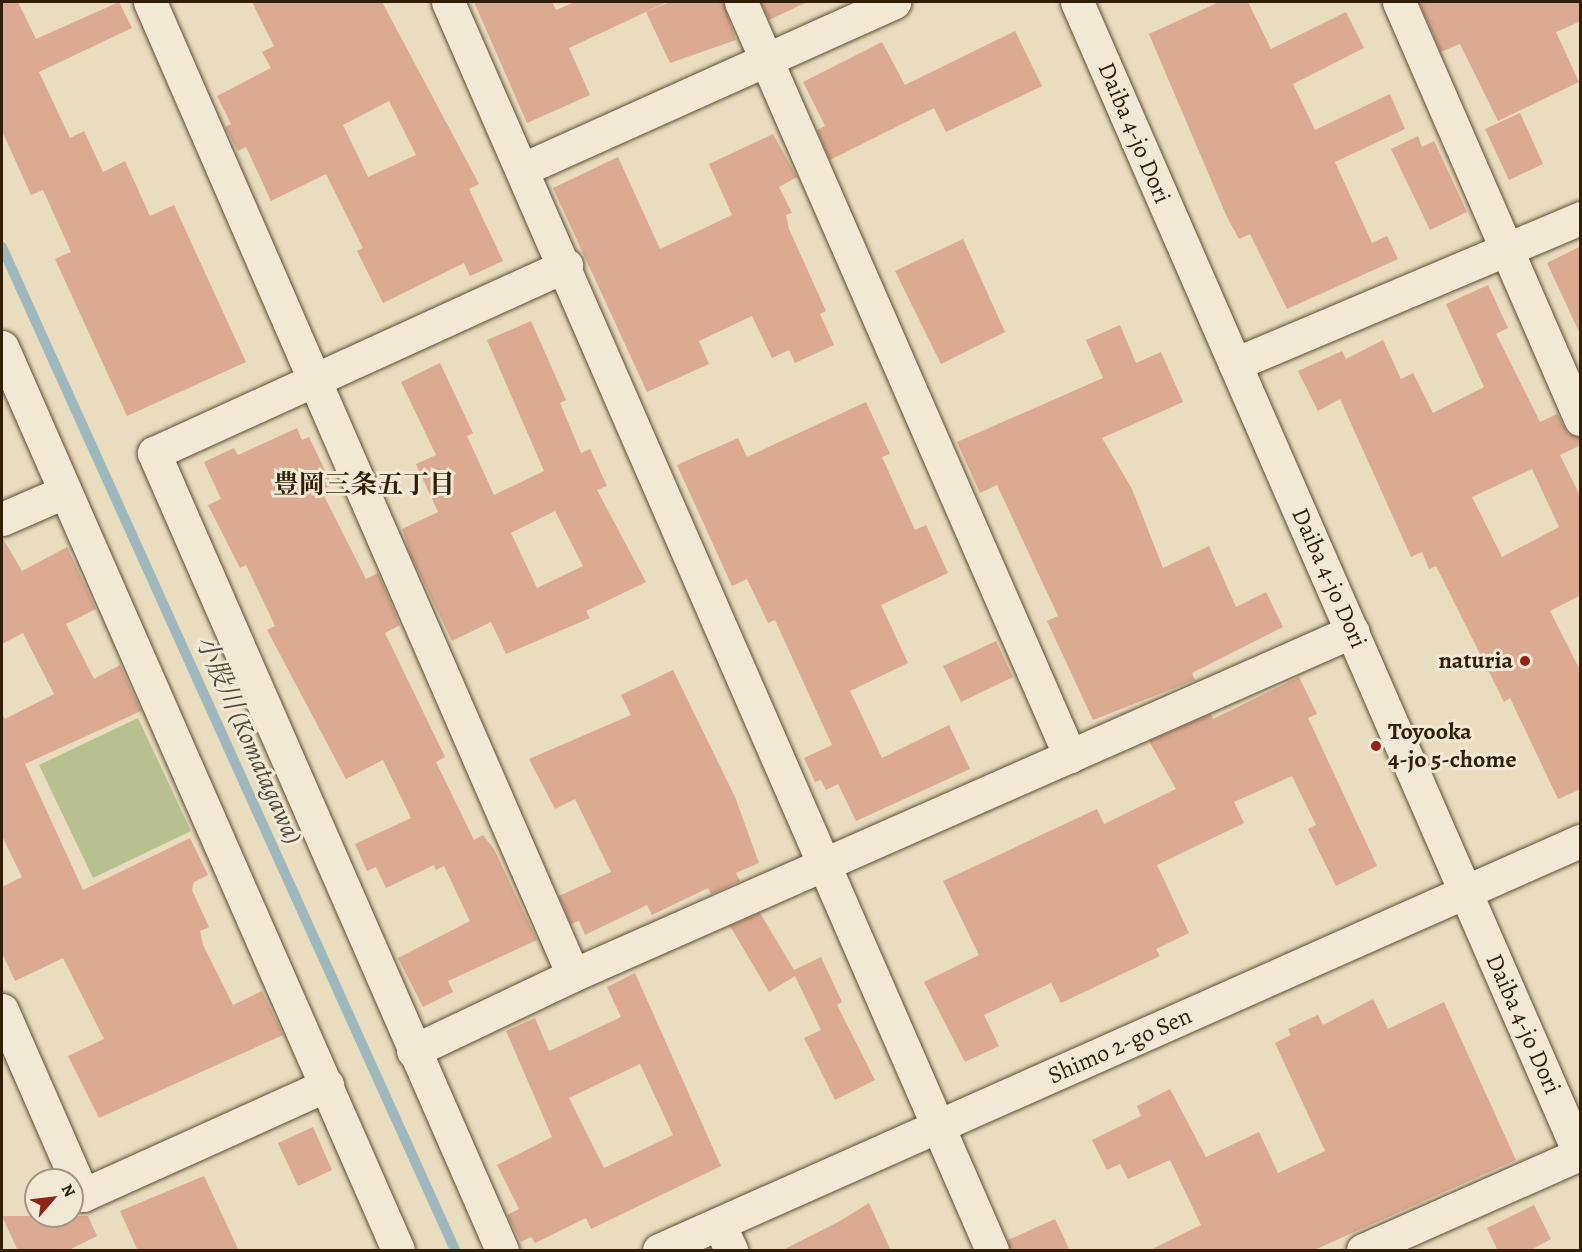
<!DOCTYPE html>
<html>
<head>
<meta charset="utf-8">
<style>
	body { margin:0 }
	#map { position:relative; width:1582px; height:1252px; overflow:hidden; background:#eadcbe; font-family:Alegreya,"Noto Serif JP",serif }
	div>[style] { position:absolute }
	.green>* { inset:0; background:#b9c090 }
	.stream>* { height:10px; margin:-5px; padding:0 5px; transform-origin:5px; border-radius:5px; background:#9eb8bd }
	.building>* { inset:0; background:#dbaa90 }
	.roads { filter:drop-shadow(0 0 2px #5f4e34) drop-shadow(0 0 2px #5f4e34) }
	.minor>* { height:33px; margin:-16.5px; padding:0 16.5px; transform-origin:16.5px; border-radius:16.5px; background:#f1e8d5 }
	.dots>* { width:16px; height:16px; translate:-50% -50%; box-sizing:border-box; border:3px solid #f1e8d5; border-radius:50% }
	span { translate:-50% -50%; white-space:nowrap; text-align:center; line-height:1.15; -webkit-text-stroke:6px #f1e8d5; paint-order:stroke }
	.street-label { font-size:24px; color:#311e06 }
	.poi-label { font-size:24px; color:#311e06; font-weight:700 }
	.right { translate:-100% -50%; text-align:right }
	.left { translate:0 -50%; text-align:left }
	.neighbourhood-label { font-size:26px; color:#311e06; font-weight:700 }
	.water-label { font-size:26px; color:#524c3d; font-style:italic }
	.frame { position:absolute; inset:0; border:3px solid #311e06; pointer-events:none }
	.north { position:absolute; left:24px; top:1168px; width:60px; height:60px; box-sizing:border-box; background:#f1e8d5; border:2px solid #a49782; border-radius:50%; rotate:62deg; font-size:16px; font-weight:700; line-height:24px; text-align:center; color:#311e06 }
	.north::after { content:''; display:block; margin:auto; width:21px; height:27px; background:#8f2418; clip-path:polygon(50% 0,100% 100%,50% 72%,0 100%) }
</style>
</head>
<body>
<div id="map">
	<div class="green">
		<i style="clip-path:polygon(138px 718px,191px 831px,93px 878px,39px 765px)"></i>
	</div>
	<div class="stream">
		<i style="left:2px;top:247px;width:1101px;rotate:65.69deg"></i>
	</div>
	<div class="building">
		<i style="clip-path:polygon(2px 2px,18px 2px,36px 39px,119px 2px,132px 28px,39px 72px,70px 138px,84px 131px,103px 172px,125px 161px,150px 216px,174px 205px,246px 362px,127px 416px,55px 259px,71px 252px,43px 190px,31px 195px,2px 131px)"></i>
		<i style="clip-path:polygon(evenodd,252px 2px,382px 2px,479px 184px,469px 189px,503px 261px,470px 276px,464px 263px,383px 303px,357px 251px,363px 248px,326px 174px,271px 201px,246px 147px,238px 151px,225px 127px,231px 124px,217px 96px,271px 68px,262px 52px,274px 46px,252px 2px,389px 101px,416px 155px,368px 177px,343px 125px,389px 101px)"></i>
		<i style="clip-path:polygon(474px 2px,552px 2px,556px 10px,575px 2px,667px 2px,569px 48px,590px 95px,527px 123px)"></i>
		<i style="clip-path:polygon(670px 2px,723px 2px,736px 40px,670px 63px,646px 12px)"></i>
		<i style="clip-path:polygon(761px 2px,807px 2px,769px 20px)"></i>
		<i style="clip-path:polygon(1219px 2px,1248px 2px,1271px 49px,1346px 12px,1364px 48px,1293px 84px,1315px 130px,1390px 94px,1405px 129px,1335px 162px,1372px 243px,1387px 236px,1398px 259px,1287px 309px,1250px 234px,1239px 239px,1226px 215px,1149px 34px)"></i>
		<i style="clip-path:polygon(1419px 2px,1581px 2px,1581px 21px,1556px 32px,1579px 82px,1498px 121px,1460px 44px,1441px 52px)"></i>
		<i style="clip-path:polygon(1015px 31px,1042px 86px,946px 132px,934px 108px,830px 160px,817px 130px,825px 126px,803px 82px,882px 42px,905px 85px)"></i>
		<i style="clip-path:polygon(1520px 113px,1543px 164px,1509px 180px,1485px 129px)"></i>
		<i style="clip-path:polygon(773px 134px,797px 177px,779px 187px,792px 213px,786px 215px,789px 229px,826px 311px,820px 314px,834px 345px,795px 363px,789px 350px,772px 358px,752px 316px,699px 341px,709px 364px,647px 392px,553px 188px,618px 157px,660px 249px,732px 215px,709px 164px)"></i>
		<i style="clip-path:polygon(1418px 136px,1422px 147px,1434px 141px,1467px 212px,1430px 230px,1391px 149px)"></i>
		<i style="clip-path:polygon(963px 239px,1005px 332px,941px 364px,895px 271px)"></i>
		<i style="clip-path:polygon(1581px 246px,1581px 336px,1547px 263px)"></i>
		<i style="clip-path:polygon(evenodd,1488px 285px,1508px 328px,1496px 334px,1540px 422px,1557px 414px,1568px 434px,1581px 437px,1581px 445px,1560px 455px,1581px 498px,1581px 595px,1550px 611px,1581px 672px,1581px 789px,1558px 799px,1510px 698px,1504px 702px,1436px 566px,1429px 569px,1422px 552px,1411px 557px,1340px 399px,1318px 411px,1298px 371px,1342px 351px,1346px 359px,1383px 340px,1401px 379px,1413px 373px,1433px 413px,1484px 387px,1446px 304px,1488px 285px,1532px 469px,1559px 527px,1502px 557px,1472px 497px,1532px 469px)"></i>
		<i style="clip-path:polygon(evenodd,531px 321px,566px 400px,560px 403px,581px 453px,590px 449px,607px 486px,597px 490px,646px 582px,586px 611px,590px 618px,506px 654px,491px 622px,452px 641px,411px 556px,402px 529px,438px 512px,416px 464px,436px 455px,401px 382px,440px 363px,473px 433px,467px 436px,494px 495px,544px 471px,487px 340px,531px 321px,555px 511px,583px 566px,537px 588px,511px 533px,555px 511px)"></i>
		<i style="clip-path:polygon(1120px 325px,1136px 363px,1161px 352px,1183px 402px,1102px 438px,1132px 489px,1163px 568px,1209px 546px,1236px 607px,1266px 592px,1283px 627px,1192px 673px,1195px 680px,1093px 720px,1047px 621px,1058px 616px,997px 485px,980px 493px,957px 442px,1103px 378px,1086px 340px)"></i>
		<i style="clip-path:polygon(866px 402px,890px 454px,882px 457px,915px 530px,926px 525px,948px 573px,881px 605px,908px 663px,850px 691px,882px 758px,949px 725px,970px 769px,856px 821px,838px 784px,826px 790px,821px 780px,815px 782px,804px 758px,832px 745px,775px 620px,768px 623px,747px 579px,732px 586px,677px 465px,738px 438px,747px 457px)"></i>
		<i style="clip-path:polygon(297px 428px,302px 440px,309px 437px,332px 485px,321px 490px,366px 579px,378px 573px,400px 625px,385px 633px,445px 757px,436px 762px,474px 840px,483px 835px,494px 849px,537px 940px,448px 981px,453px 992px,423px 1007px,398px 958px,470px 921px,444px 866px,436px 870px,434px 865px,386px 888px,376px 867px,367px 871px,355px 844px,411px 818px,383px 760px,346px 779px,267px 630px,275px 626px,246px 565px,240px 568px,208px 505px,221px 499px,204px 462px,234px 448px,238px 455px)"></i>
		<i style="clip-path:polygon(2px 537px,22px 571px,67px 547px,96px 609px,66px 624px,94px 679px,120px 665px,141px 711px,25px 764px,83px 890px,190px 838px,208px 875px,194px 882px,192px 890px,209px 927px,200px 931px,203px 945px,233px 1005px,262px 991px,283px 1035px,99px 1118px,68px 1056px,104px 1039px,63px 958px,15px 981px,2px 953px,2px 887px,22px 877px,2px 836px,2px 713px,5px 719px,54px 694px,23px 633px,2px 644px)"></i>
		<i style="clip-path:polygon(996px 641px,1013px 677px,961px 702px,943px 666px)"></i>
		<i style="clip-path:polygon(673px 670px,735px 797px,759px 863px,736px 873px,740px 881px,711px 894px,708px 888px,652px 915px,647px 905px,585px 935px,579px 921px,571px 924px,559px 896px,611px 872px,575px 799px,555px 809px,529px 759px,631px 715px,621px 695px)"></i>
		<i style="clip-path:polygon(1299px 677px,1317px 714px,1308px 718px,1377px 866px,1336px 886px,1308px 829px,1316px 825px,1292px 776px,1234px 802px,1244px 823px,1157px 865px,1189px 933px,1156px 949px,1160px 956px,1061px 1003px,1051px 983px,984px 1015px,999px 1046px,965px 1062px,924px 982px,979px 955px,943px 881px,1097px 809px,1104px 824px,1176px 789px,1149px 741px,1211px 714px,1213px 719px)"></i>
		<i style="clip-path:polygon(760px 913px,794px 970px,821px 957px,842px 1002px,837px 1005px,875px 1080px,835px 1100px,804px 1038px,821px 1030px,795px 976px,769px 992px,730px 926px)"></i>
		<i style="clip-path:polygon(evenodd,635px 973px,721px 1166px,591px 1229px,586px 1218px,535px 1243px,531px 1237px,521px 1242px,507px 1215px,519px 1209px,497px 1165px,552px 1137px,506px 1031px,535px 1018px,549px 1051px,621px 1017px,607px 987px,635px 973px,640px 1064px,673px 1135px,604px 1168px,569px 1098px,640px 1064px)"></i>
		<i style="clip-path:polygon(1373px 999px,1388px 1029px,1444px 1002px,1516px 1160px,1312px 1251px,1148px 1251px,1201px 1225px,1170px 1160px,1128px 1179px,1120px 1164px,1107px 1170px,1092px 1140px,1141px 1116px,1137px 1106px,1170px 1089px,1206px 1157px,1259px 1132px,1278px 1173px,1325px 1151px,1275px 1043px,1291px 1035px,1288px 1029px,1318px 1015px,1323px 1025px)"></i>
		<i style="clip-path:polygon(313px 1127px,332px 1170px,298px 1186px,278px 1143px)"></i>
		<i style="clip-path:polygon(204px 1176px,239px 1251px,138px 1251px,120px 1211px)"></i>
		<i style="clip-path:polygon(869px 1203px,891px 1251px,781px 1251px,840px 1221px)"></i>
		<i style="clip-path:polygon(1534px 1205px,1551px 1239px,1529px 1251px,1498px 1251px,1487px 1228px)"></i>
		<i style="clip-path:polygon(2px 1216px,88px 1216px,97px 1236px,67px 1251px,18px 1251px)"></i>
		<i style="clip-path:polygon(1055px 1219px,1070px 1251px,1010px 1251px,1008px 1240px)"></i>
	</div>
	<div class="roads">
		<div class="minor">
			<i style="left:150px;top:2px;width:1061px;rotate:66.5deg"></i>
			<i style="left:448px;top:2px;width:1361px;rotate:66.45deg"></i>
			<i style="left:741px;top:2px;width:823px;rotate:66.43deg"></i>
			<i style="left:1077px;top:2px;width:1258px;rotate:66.43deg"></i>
			<i style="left:1399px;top:2px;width:455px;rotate:66.5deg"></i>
			<i style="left:523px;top:169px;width:407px;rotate:-24.2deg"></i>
			<i style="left:2px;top:347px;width:986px;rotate:66.32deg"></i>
			<i style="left:1235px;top:364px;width:375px;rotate:-22.9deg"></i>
			<i style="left:2px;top:519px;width:68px;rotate:-23.5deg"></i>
			<i style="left:2px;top:1010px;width:202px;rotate:66.4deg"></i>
			<i style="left:83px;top:1195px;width:268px;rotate:-24.3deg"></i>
			<i style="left:413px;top:1051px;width:177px;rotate:-25.4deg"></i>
			<i style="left:573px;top:975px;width:852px;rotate:-23.8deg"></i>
			<i style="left:719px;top:1224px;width:29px;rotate:65deg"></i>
			<i style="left:502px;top:1250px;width:870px;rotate:-113.59deg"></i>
			<i style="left:154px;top:453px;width:453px;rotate:-24.5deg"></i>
			<i style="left:659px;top:1250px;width:1008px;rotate:-23.95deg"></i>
			<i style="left:1363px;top:1250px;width:237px;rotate:-23.9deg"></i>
		</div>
	</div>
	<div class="dots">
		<i style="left:1525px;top:661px;background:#8f2418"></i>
		<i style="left:1376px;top:746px;background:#8f2418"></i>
	</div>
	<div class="street-label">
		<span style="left:1134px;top:133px;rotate:67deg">Daiba 4-jo Dori</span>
		<span style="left:1329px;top:578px;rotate:66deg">Daiba 4-jo Dori</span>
		<span style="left:1523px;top:1024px;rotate:66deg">Daiba 4-jo Dori</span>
		<span style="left:1120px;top:1046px;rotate:-24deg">Shimo 2-go Sen</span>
	</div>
	<div class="poi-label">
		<span class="right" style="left:1513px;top:661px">naturia</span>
		<span class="left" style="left:1388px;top:746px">Toyooka<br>4-jo 5-chome</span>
	</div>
	<div class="neighbourhood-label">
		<span style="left:364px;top:485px">豊岡三条五丁目</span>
	</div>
	<div class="water-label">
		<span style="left:249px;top:740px;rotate:66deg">小股川 (Komatagawa)</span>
	</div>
	<div class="frame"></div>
	<div class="north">N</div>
</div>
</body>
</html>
